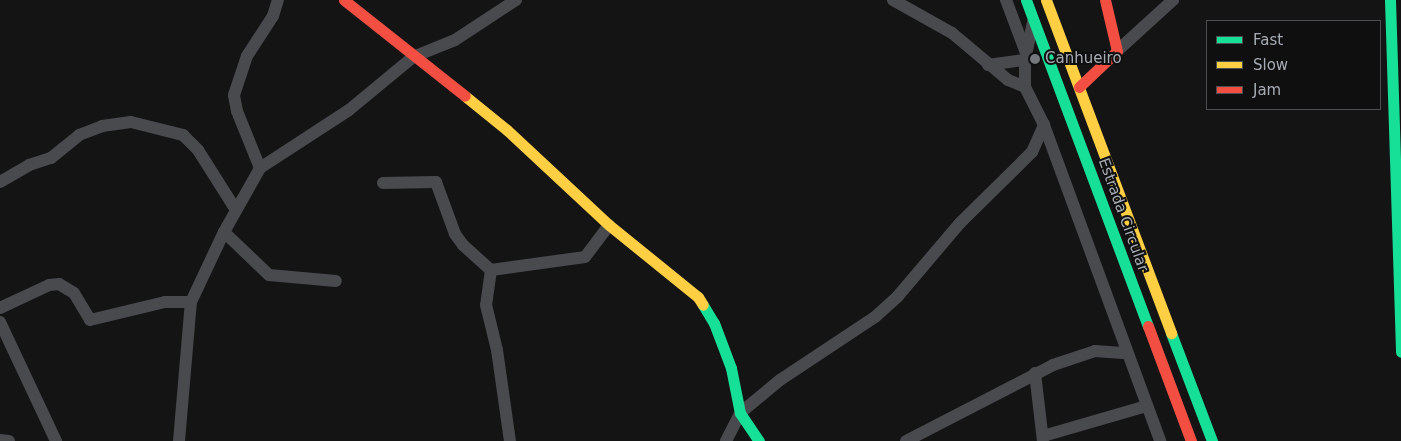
<!DOCTYPE html>
<html>
<head>
<meta charset="utf-8">
<style>
	body { margin:0 }
	#map { position:relative; width:1401px; height:441px; overflow:hidden; background:#141415; font-family:"DejaVu Sans",sans-serif }
	div>[style] { position:absolute }
	.street>* { height:12px; margin:-6px; padding:0 6px; transform-origin:6px; border-radius:6px; background:#494a4d }
	.fast>* { height:11px; margin:-5.5px; padding:0 5.5px; transform-origin:5.5px; border-radius:5.5px; background:#16e098 }
	.slow>* { height:11px; margin:-5.5px; padding:0 5.5px; transform-origin:5.5px; border-radius:5.5px; background:#ffcf43 }
	.jam>* { height:11px; margin:-5.5px; padding:0 5.5px; transform-origin:5.5px; border-radius:5.5px; background:#f24e42 }
	.dots>* { width:14px; height:14px; translate:-50% -50%; box-sizing:border-box; border:2px solid #0f0f10; border-radius:50% }
	span { translate:-50% -50%; white-space:nowrap; text-align:center; line-height:1.15; -webkit-text-stroke:4px #0f0f10; paint-order:stroke }
	.poi-label { font-size:15px; color:#a7acb4 }
	.left { translate:0 -50%; text-align:left }
	.street-label { font-size:15px; color:#a7acb4 }
	.legend { position:absolute; left:1206px; top:20px; width:175px; height:90px; box-sizing:border-box; background:#0f0f10; border:1px solid #4c4e52; margin:0; padding:6px 9px; list-style:none; font-size:15px; color:#a7acb4 }
	.legend li { display:flex; align-items:center; gap:10px; height:25px }
	.legend b { width:25px; border:1px solid #4c4e52 }
</style>
</head>
<body>
<div id="map">
	<div class="street">
		<i style="left:893px;top:0;width:68px;rotate:29.2deg"></i>
		<i style="left:952px;top:33px;width:73px;rotate:40deg"></i>
		<i style="left:1008px;top:80px;width:18px;rotate:22deg"></i>
		<i style="left:1006px;top:0;width:57px;rotate:69.3deg"></i>
		<i style="left:1033px;top:22px;width:39px;rotate:102deg"></i>
		<i style="left:1025px;top:60px;width:27px;rotate:90deg"></i>
		<i style="left:1025px;top:87px;width:42px;rotate:63.4deg"></i>
		<i style="left:1044px;top:125px;width:337px;rotate:69.8deg"></i>
		<i style="left:1117px;top:51px;width:76px;rotate:-42.3deg"></i>
		<i style="left:988px;top:65px;width:37px;rotate:-8deg"></i>
		<i style="left:260px;top:168px;width:106px;rotate:-33.1deg"></i>
		<i style="left:349px;top:110px;width:83px;rotate:-39.6deg"></i>
		<i style="left:413px;top:57px;width:45px;rotate:-22deg"></i>
		<i style="left:455px;top:40px;width:73px;rotate:-33.3deg"></i>
		<i style="left:0;top:182px;width:34px;rotate:-30deg"></i>
		<i style="left:29px;top:165px;width:23px;rotate:-18deg"></i>
		<i style="left:51px;top:158px;width:36px;rotate:-39deg"></i>
		<i style="left:79px;top:135px;width:25px;rotate:-21deg"></i>
		<i style="left:102px;top:126px;width:29px;rotate:-8deg"></i>
		<i style="left:131px;top:122px;width:54px;rotate:14deg"></i>
		<i style="left:183px;top:135px;width:21px;rotate:45deg"></i>
		<i style="left:198px;top:150px;width:71px;rotate:57.7deg"></i>
		<i style="left:383px;top:183px;width:53px;rotate:-1.1deg"></i>
		<i style="left:436px;top:182px;width:55px;rotate:69.9deg"></i>
		<i style="left:455px;top:234px;width:14px;rotate:54deg"></i>
		<i style="left:463px;top:245px;width:38px;rotate:42deg"></i>
		<i style="left:491px;top:270px;width:95px;rotate:-7.9deg"></i>
		<i style="left:585px;top:257px;width:40px;rotate:-53deg"></i>
		<i style="left:224px;top:232px;width:62px;rotate:43.7deg"></i>
		<i style="left:269px;top:275px;width:67px;rotate:5.1deg"></i>
		<i style="left:491px;top:270px;width:35px;rotate:98deg"></i>
		<i style="left:486px;top:305px;width:46px;rotate:76.3deg"></i>
		<i style="left:497px;top:350px;width:92px;rotate:81.9deg"></i>
		<i style="left:0;top:308px;width:54px;rotate:-25.1deg"></i>
		<i style="left:49px;top:285px;width:10px;rotate:-6deg"></i>
		<i style="left:59px;top:284px;width:17px;rotate:31deg"></i>
		<i style="left:74px;top:293px;width:31px;rotate:59deg"></i>
		<i style="left:90px;top:320px;width:77px;rotate:-13.5deg"></i>
		<i style="left:165px;top:302px;width:26px"></i>
		<i style="left:0;top:322px;width:132px;rotate:64.8deg"></i>
		<i style="left:1035px;top:373px;width:68px;rotate:83.3deg"></i>
		<i style="left:1043px;top:436px;width:107px;rotate:-16.2deg"></i>
		<i style="left:0;top:440px;width:9px;rotate:6deg"></i>
		<i style="left:179px;top:441px;width:140px;rotate:-85.1deg"></i>
		<i style="left:191px;top:302px;width:77px;rotate:-64.8deg"></i>
		<i style="left:224px;top:232px;width:73px;rotate:-60.6deg"></i>
		<i style="left:260px;top:168px;width:61px;rotate:-112deg"></i>
		<i style="left:237px;top:111px;width:16px;rotate:-101deg"></i>
		<i style="left:234px;top:95px;width:41px;rotate:-71.6deg"></i>
		<i style="left:247px;top:56px;width:48px;rotate:-57deg"></i>
		<i style="left:273px;top:16px;width:17px;rotate:-73deg"></i>
		<i style="left:726px;top:441px;width:31px;rotate:-63deg"></i>
		<i style="left:740px;top:413px;width:52px;rotate:-39.5deg"></i>
		<i style="left:780px;top:380px;width:114px;rotate:-33.6deg"></i>
		<i style="left:875px;top:317px;width:31px;rotate:-42deg"></i>
		<i style="left:898px;top:296px;width:96px;rotate:-49.7deg"></i>
		<i style="left:960px;top:223px;width:101px;rotate:-44.6deg"></i>
		<i style="left:1032px;top:152px;width:30px;rotate:-66deg"></i>
		<i style="left:906px;top:441px;width:165px;rotate:-27.3deg"></i>
		<i style="left:1053px;top:365px;width:44px;rotate:-18.4deg"></i>
		<i style="left:1095px;top:351px;width:31px;rotate:4deg"></i>
	</div>
	<div class="fast">
		<i style="left:1026px;top:0;width:348px;rotate:69.5deg"></i>
		<i style="left:1390px;top:0;width:352px;rotate:88.2deg"></i>
		<i style="left:703px;top:305px;width:21px;rotate:59deg"></i>
		<i style="left:714px;top:323px;width:48px;rotate:69.3deg"></i>
		<i style="left:731px;top:368px;width:46px;rotate:78.7deg"></i>
		<i style="left:740px;top:413px;width:34px;rotate:56deg"></i>
		<i style="left:1171px;top:333px;width:116px;rotate:69.2deg"></i>
	</div>
	<div class="slow">
		<i style="left:1046px;top:0;width:356px;rotate:69.4deg"></i>
		<i style="left:465px;top:96px;width:54px;rotate:39deg"></i>
		<i style="left:507px;top:130px;width:139px;rotate:43deg"></i>
		<i style="left:609px;top:225px;width:114px;rotate:39deg"></i>
		<i style="left:698px;top:297px;width:9px;rotate:58deg"></i>
	</div>
	<div class="jam">
		<i style="left:344px;top:0;width:154px;rotate:38.4deg"></i>
		<i style="left:1079px;top:87px;width:52px;rotate:-43.5deg"></i>
		<i style="left:1117px;top:51px;width:52px;rotate:-103.2deg"></i>
		<i style="left:1148px;top:326px;width:123px;rotate:69.5deg"></i>
	</div>
	<div class="dots">
		<i style="left:1035px;top:59px;background:#74777c"></i>
	</div>
	<div class="poi-label">
		<span class="left" style="left:1045px;top:59px">Canhueiro</span>
	</div>
	<div class="street-label">
		<span style="left:1123px;top:215px;rotate:70deg">Estrada Circular</span>
	</div>
	<ul class="legend">
	<li><b style="height:6px;background:#16e098"></b>Fast</li>
	<li><b style="height:6px;background:#ffcf43"></b>Slow</li>
	<li><b style="height:6px;background:#f24e42"></b>Jam</li>
	</ul>
</div>
</body>
</html>
